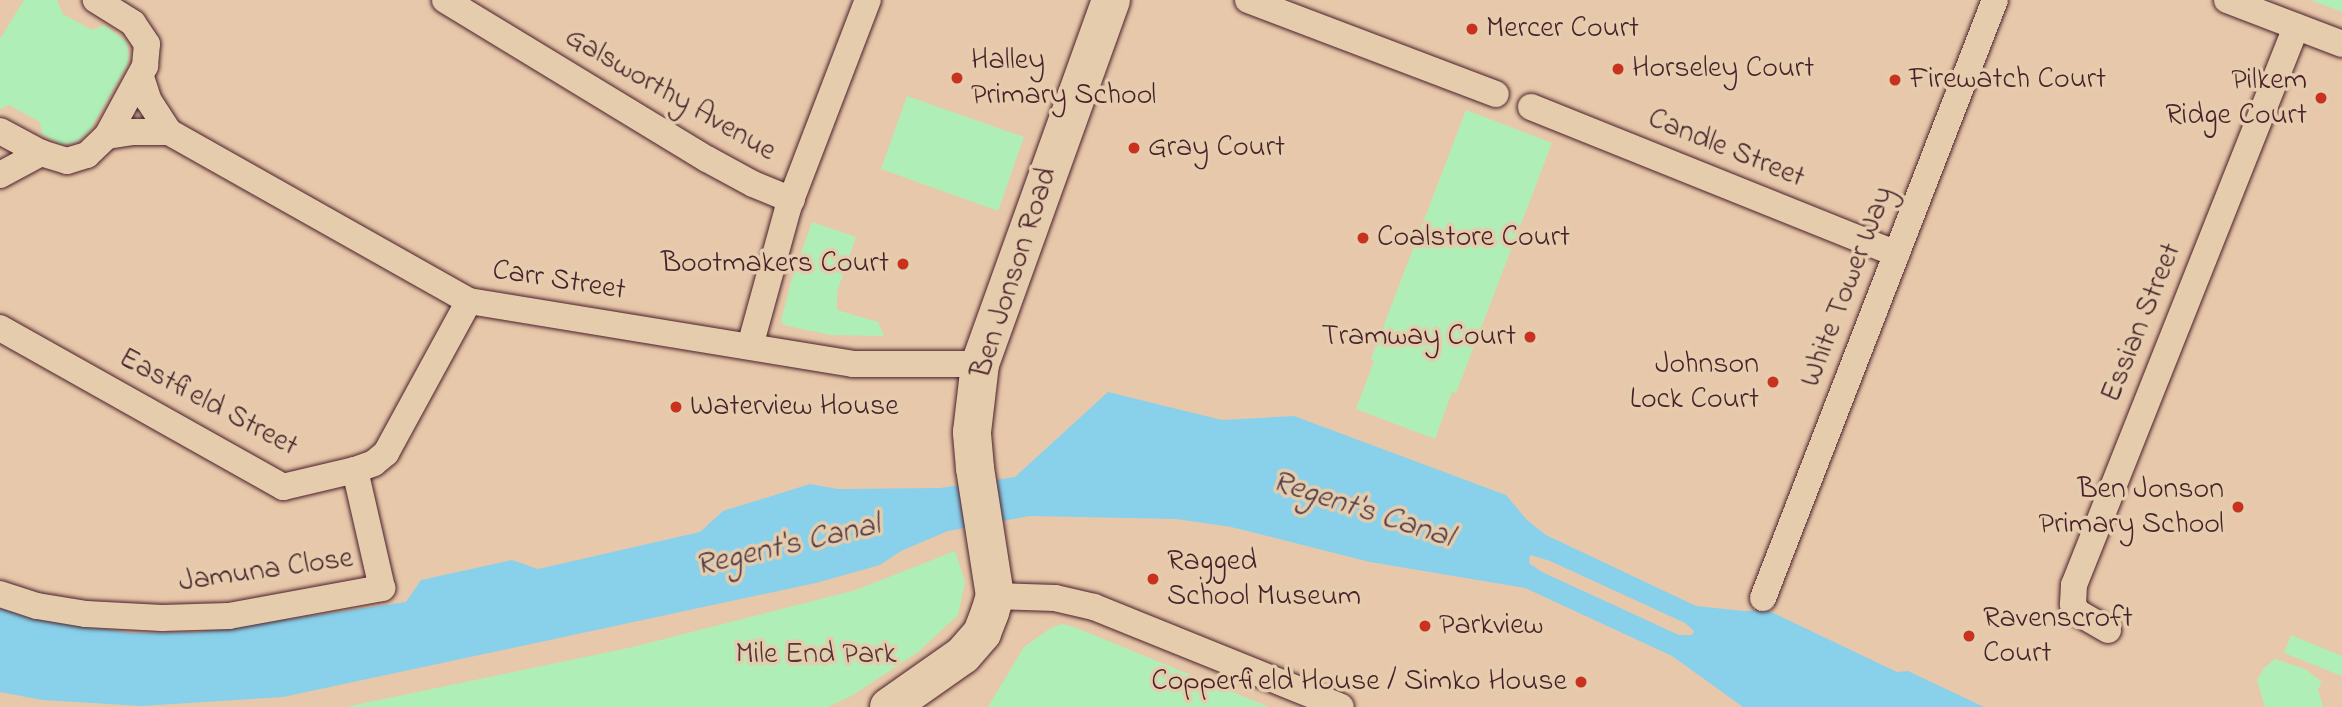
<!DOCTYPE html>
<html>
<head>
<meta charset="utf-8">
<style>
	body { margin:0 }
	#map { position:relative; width:2342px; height:707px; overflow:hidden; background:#e8c8aa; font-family:"Indie Flower",sans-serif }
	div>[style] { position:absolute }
	.green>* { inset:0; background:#afefb7 }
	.water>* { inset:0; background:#89d1ea }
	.roads { filter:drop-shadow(0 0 2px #4a1f2b) drop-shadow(0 0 2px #4a1f2b) }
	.street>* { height:26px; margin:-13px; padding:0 13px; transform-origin:13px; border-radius:13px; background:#e4ccac }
	.secondary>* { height:38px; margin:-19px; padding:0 19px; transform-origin:19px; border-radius:19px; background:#e4ccac }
	.dots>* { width:19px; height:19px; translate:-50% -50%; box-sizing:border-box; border:4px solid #e4ccac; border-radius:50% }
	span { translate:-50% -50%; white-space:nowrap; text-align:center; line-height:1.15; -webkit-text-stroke:7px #e4ccac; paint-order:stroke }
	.poi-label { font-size:30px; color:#4a1f2b }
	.left { translate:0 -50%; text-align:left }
	.right { translate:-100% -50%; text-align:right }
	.street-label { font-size:30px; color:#4a1f2b }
	.park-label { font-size:30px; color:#543439 }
	.water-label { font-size:32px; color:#533a48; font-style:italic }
</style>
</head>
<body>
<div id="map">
	<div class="green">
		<i style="clip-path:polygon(24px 0,57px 0,63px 14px,92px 30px,104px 25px,126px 41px,129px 56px,127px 65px,90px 130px,76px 142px,61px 144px,42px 134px,40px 122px,9px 105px,0 109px,0 39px)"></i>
		<i style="clip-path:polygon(2311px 0,2342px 0,2342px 12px)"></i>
		<i style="clip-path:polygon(907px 96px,1024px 137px,998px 211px,881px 169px)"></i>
		<i style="clip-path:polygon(1466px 110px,1552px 143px,1456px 393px,1452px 392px,1435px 439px,1356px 409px,1374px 361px,1371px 359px)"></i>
		<i style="clip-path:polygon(812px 222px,856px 237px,837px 292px,837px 310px,878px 322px,884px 336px,830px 335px,784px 325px,781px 321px,791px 282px)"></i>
		<i style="clip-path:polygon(955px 551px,965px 582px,958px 615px,918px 652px,853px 695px,828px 707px,345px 707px,633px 647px,856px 590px)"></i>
		<i style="clip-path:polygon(1061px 624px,1074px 627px,1269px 707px,988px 707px,1024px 647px,1051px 628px)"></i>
		<i style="clip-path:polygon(2291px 635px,2342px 656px,2342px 676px,2284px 653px)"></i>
		<i style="clip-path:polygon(2275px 659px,2305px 669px,2322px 682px,2318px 689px,2323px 707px,2265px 707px,2257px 680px,2264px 668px)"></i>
	</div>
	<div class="water">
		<i style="clip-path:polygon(evenodd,1108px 392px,1222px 420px,1294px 416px,1506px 495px,1527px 520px,1546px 535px,1696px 606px,1744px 611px,1767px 610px,1897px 672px,1908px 671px,1984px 707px,1743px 707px,1672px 656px,1525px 588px,1370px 562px,1231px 527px,1176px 519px,1030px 516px,948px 531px,901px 551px,880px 565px,816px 583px,283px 697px,142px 706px,42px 700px,0 692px,0 607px,65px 623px,133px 633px,199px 632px,406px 602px,421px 580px,512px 560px,538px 569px,700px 532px,723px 511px,810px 484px,838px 489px,940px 488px,1015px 477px,1108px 392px,1530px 555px,1550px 561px,1685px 623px,1694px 631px,1692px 635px,1679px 635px,1542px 572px,1529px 563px,1530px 555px)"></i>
	</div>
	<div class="roads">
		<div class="street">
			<i style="left:445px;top:0;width:306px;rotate:31.3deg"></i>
			<i style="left:707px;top:159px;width:52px;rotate:28.5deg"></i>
			<i style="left:753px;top:184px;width:42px;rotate:22.3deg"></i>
			<i style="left:1248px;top:0;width:265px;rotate:20.8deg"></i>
			<i style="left:2227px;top:0;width:123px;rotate:20.9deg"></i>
			<i style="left:141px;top:77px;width:25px;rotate:72deg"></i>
			<i style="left:149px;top:101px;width:37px;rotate:57deg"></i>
			<i style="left:169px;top:132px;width:344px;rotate:29.4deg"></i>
			<i style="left:469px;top:301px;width:389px;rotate:9.3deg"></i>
			<i style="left:853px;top:364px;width:127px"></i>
			<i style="left:1531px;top:107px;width:394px;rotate:21.9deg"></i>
			<i style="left:0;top:131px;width:47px;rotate:28.2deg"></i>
			<i style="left:41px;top:153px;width:27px;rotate:17deg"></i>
			<i style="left:67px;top:161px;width:21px;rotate:-17deg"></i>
			<i style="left:87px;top:155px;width:28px;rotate:-44deg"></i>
			<i style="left:107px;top:136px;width:80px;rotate:-61.5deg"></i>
			<i style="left:145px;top:66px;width:22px;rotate:-85deg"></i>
			<i style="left:147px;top:44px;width:25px;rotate:-124deg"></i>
			<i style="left:133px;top:23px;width:44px;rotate:-148.1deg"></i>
			<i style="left:107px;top:136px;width:25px;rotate:-9deg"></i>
			<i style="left:132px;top:132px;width:37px"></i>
			<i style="left:0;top:175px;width:47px;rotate:-28.2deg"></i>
			<i style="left:0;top:328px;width:325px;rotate:29.3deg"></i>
			<i style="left:283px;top:487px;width:74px;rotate:-13.3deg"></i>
			<i style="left:355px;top:470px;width:20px;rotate:-20deg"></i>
			<i style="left:374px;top:463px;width:16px;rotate:-40deg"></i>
			<i style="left:386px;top:453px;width:173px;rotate:-61.4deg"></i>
			<i style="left:757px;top:347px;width:9px;rotate:-122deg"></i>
			<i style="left:752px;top:339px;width:136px;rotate:-74.6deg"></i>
			<i style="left:788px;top:208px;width:223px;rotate:-69deg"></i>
			<i style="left:0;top:594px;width:39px;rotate:18deg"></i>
			<i style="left:37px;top:606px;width:50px;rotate:9.3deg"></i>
			<i style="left:86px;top:614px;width:76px;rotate:3deg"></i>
			<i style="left:162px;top:618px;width:67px;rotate:-1.7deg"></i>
			<i style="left:229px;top:616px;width:156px;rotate:-10.4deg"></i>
			<i style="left:382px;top:588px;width:121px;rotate:-102.9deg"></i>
			<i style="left:995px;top:596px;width:60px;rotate:1.9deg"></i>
			<i style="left:1055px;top:598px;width:40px;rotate:13deg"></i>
			<i style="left:1094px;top:607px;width:266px;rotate:22deg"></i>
			<i style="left:1763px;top:598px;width:641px;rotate:-68.8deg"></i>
			<i style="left:2108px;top:630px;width:36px;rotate:-150deg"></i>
			<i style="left:2077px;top:612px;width:9px;rotate:-117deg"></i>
			<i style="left:2073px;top:604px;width:19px;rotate:-87deg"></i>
			<i style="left:2074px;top:585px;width:601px;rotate:-68.3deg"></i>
		</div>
		<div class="secondary">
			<i style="left:889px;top:707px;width:90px;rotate:-35.1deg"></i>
			<i style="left:963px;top:655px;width:29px;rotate:-49deg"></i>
			<i style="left:982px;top:633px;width:22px;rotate:-69deg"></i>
			<i style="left:990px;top:612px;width:17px;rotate:-73deg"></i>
			<i style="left:995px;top:596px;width:130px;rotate:-98.9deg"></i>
			<i style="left:975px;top:468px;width:36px;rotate:-95deg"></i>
			<i style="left:972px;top:432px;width:68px;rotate:-83.3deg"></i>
			<i style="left:980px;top:364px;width:387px;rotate:-70.2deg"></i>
		</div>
	</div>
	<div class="dots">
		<i style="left:1472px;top:29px;background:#c8321e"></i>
		<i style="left:1618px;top:69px;background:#c8321e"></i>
		<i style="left:957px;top:78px;background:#c8321e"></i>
		<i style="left:1895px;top:80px;background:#c8321e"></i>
		<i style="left:2321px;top:98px;background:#c8321e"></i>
		<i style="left:1134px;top:148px;background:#c8321e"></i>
		<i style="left:1363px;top:238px;background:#c8321e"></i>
		<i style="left:903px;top:264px;background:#c8321e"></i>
		<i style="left:1530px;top:337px;background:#c8321e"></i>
		<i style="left:1773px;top:382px;background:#c8321e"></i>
		<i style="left:676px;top:407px;background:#c8321e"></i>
		<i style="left:2238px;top:507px;background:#c8321e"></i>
		<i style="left:1153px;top:579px;background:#c8321e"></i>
		<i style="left:1425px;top:626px;background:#c8321e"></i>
		<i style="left:1969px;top:636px;background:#c8321e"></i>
		<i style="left:1581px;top:682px;background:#c8321e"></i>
	</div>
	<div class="poi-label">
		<span class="left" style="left:1486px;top:29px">Mercer Court</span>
		<span class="left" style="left:971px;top:78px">Halley<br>Primary School</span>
		<span class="left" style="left:1632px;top:69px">Horseley Court</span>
		<span class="left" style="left:1909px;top:80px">Firewatch Court</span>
		<span class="right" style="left:2307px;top:98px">Pilkem<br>Ridge Court</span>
		<span class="left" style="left:1148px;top:148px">Gray Court</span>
		<span class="left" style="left:1377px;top:238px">Coalstore Court</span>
		<span class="right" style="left:889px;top:264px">Bootmakers Court</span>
		<span class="right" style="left:1516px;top:337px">Tramway Court</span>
		<span class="right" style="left:1759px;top:382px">Johnson<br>Lock Court</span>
		<span class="left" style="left:690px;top:407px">Waterview House</span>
		<span class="right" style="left:2224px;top:507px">Ben Jonson<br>Primary School</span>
		<span class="left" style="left:1167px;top:579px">Ragged<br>School Museum</span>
		<span class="left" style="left:1983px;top:636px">Ravenscroft<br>Court</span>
		<span class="left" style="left:1439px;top:626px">Parkview</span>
		<span class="right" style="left:1567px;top:682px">Copperfield House / Simko House</span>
	</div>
	<div class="street-label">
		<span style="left:670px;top:95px;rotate:30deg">Galsworthy Avenue</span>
		<span style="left:1726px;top:149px;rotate:22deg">Candle Street</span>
		<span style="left:1015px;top:273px;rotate:-72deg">Ben Jonson Road</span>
		<span style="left:559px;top:281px;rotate:9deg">Carr Street</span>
		<span style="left:1848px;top:287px;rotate:-69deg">White Tower Way</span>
		<span style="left:2142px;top:323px;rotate:-68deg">Essian Street</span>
		<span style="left:208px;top:403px;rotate:28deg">Eastfield Street</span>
		<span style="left:266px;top:571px;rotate:-8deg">Jamuna Close</span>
	</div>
	<div class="park-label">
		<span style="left:816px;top:655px">Mile End Park</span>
	</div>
	<div class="water-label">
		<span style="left:1362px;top:511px;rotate:18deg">Regent's Canal</span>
		<span style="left:788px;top:547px;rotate:-13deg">Regent's Canal</span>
	</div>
</div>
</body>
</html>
